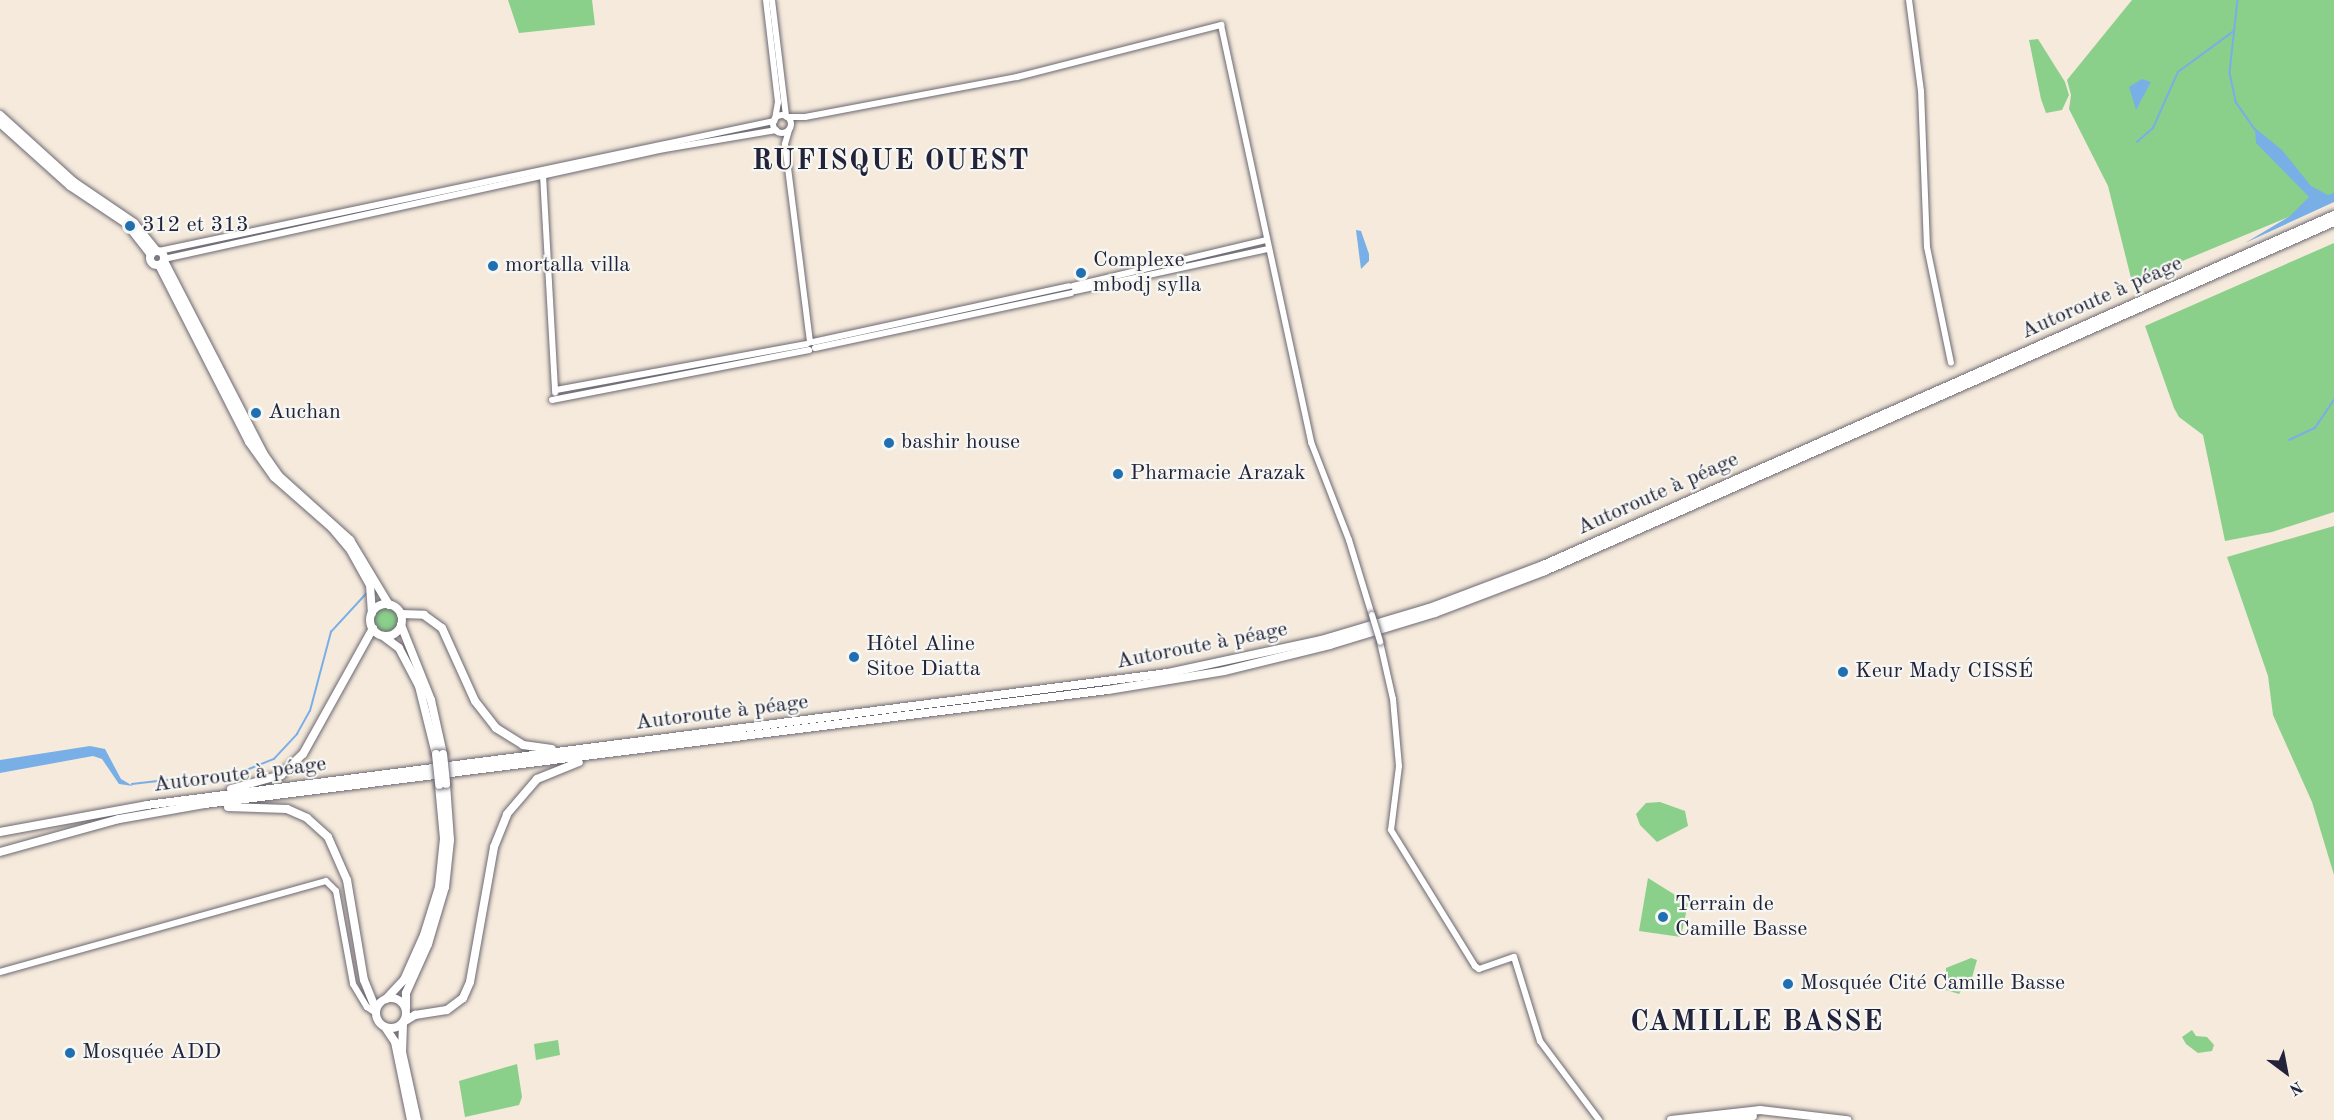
<!DOCTYPE html>
<html>
<head>
<meta charset="utf-8">
<style>
	body { margin:0 }
	#map { position:relative; width:2334px; height:1120px; overflow:hidden; background:#f5eadb; font-family:"Old Standard TT",serif }
	div>[style] { position:absolute }
	.green>* { inset:0; background:#8ad08a }
	.round { border-radius:50% }
	.water>* { inset:0; background:#79afe7 }
	.stream>* { height:1.5px; margin:-0.75px; padding:0 0.75px; transform-origin:0.75px; border-radius:0.75px; background:#79afe7 }
	.roads { filter:drop-shadow(0 0 2px #6c6873) drop-shadow(0 0 2px #6c6873) }
	.tertiary>* { height:6px; margin:-3px; padding:0 3px; transform-origin:3px; border-radius:3px; background:#fff }
	.tertiary>.ring { margin:-3px; padding:0; box-sizing:content-box; background:none; border:6px solid #fff; border-radius:50% }
	.primary>* { height:8px; margin:-4px; padding:0 4px; transform-origin:4px; border-radius:4px; background:#fff }
	.primary>.ring { margin:-4px; padding:0; box-sizing:content-box; background:none; border:8px solid #fff; border-radius:50% }
	.motorway>* { height:8px; margin:-4px; padding:0 4px; transform-origin:4px; border-radius:4px; background:#fff }
	.bridges { filter:drop-shadow(0 0 2px #6c6873) drop-shadow(0 0 2px #6c6873) }
	.tertiary-bridge>* { height:6px; margin:-3px; padding:0 3px; transform-origin:3px; border-radius:3px; background:#fff }
	.primary-bridge>* { height:8px; margin:-4px; padding:0 4px; transform-origin:4px; border-radius:4px; background:#fff }
	.dots>* { width:16px; height:16px; translate:-50% -50%; box-sizing:border-box; border:3px solid #f6f6f2; border-radius:50% }
	span { translate:-50% -50%; white-space:nowrap; text-align:center; line-height:1.15; -webkit-text-stroke:4.5px #f6f6f2; paint-order:stroke }
	.poi-label { font-size:22px; color:#22223b }
	.left { translate:0 -50%; text-align:left }
	.street-label { font-size:22px; color:#22223b }
	.district-label { font-size:28px; color:#22223b; font-weight:700; letter-spacing:1.5px }
	.north { position:absolute; left:2256px; top:1042px; width:60px; height:60px; -webkit-text-stroke:4px #f6f6f2; paint-order:stroke; rotate:148deg; font-size:16px; font-weight:700; line-height:24px; text-align:center; color:#22223b }
	.north::after { content:''; display:block; margin:auto; width:21px; height:27px; background:#22223b; clip-path:polygon(50% 0,100% 100%,50% 72%,0 100%) }
</style>
</head>
<body>
<div id="map">
	<div class="green">
		<i style="clip-path:polygon(508px 0,592px 0,595px 25px,519px 33px)"></i>
		<i style="clip-path:polygon(2132px 0,2334px 0,2334px 198px,2132px 282px,2108px 186px,2069px 109px,2071px 95px,2067px 80px)"></i>
		<i style="clip-path:polygon(2038px 39px,2065px 82px,2069px 95px,2062px 110px,2046px 113px,2041px 99px,2029px 40px)"></i>
		<i style="clip-path:polygon(2334px 243px,2334px 512px,2272px 532px,2225px 541px,2203px 435px,2179px 417px,2174px 408px,2145px 326px)"></i>
		<i style="clip-path:polygon(2334px 526px,2334px 875px,2312px 802px,2273px 715px,2268px 676px,2227px 557px)"></i>
		<i class="round" style="left:373px;top:607px;width:26px;height:26px"></i>
		<i style="clip-path:polygon(1660px 802px,1685px 811px,1688px 826px,1657px 842px,1640px 825px,1636px 814px,1646px 803px)"></i>
		<i style="clip-path:polygon(1648px 878px,1688px 903px,1681px 937px,1639px 931px)"></i>
		<i style="clip-path:polygon(1971px 958px,1977px 960px,1969px 988px,1964px 986px,1959px 994px,1946px 990px,1946px 968px)"></i>
		<i style="clip-path:polygon(2192px 1030px,2196px 1036px,2207px 1037px,2214px 1045px,2212px 1051px,2198px 1053px,2186px 1044px,2182px 1037px)"></i>
		<i style="clip-path:polygon(558px 1040px,560px 1055px,536px 1060px,534px 1044px)"></i>
		<i style="clip-path:polygon(517px 1064px,522px 1097px,519px 1105px,465px 1117px,459px 1081px)"></i>
	</div>
	<div class="water">
		<i style="clip-path:polygon(2142px 79px,2151px 82px,2136px 110px,2129px 87px)"></i>
		<i style="clip-path:polygon(2255px 128px,2282px 150px,2311px 186px,2328px 195px,2334px 193px,2334px 202px,2245px 243px,2290px 216px,2309px 197px,2256px 143px)"></i>
		<i style="clip-path:polygon(1356px 230px,1361px 231px,1369px 254px,1369px 261px,1361px 269px)"></i>
		<i style="clip-path:polygon(90px 746px,105px 749px,121px 779px,133px 786px,119px 784px,102px 759px,93px 756px,0 773px,0 760px)"></i>
	</div>
	<div class="stream">
		<i style="left:2238px;top:0;width:73px;rotate:96.3deg"></i>
		<i style="left:2230px;top:73px;width:30px;rotate:78deg"></i>
		<i style="left:2236px;top:102px;width:33px;rotate:55deg"></i>
		<i style="left:2137px;top:142px;width:21px;rotate:-41deg"></i>
		<i style="left:2153px;top:128px;width:61px;rotate:-65.9deg"></i>
		<i style="left:2178px;top:72px;width:69px;rotate:-36.2deg"></i>
		<i style="left:2289px;top:440px;width:29px;rotate:-25deg"></i>
		<i style="left:2315px;top:428px;width:34px;rotate:-56deg"></i>
		<i style="left:132px;top:784px;width:113px;rotate:-6.6deg"></i>
		<i style="left:244px;top:771px;width:32px;rotate:-22deg"></i>
		<i style="left:274px;top:759px;width:34px;rotate:-47deg"></i>
		<i style="left:297px;top:734px;width:26px;rotate:-61deg"></i>
		<i style="left:310px;top:711px;width:82px;rotate:-75.1deg"></i>
		<i style="left:331px;top:632px;width:52px;rotate:-47.4deg"></i>
	</div>
	<div class="roads">
		<div class="tertiary">
			<i style="left:766px;top:0;width:103px;rotate:83.3deg"></i>
			<i style="left:778px;top:102px;width:17px;rotate:100deg"></i>
			<i style="left:772px;top:0;width:117px;rotate:83.1deg"></i>
			<i style="left:1909px;top:0;width:92px;rotate:82.5deg"></i>
			<i style="left:1921px;top:91px;width:156px;rotate:87.8deg"></i>
			<i style="left:1927px;top:247px;width:118px;rotate:78.3deg"></i>
			<i class="ring" style="left:773px;top:115px;width:12px;height:12px"></i>
			<i style="left:787px;top:117px;width:18px"></i>
			<i style="left:805px;top:117px;width:216px;rotate:-10.7deg"></i>
			<i style="left:1017px;top:77px;width:211px;rotate:-14.3deg"></i>
			<i style="left:1221px;top:25px;width:427px;rotate:77.8deg"></i>
			<i style="left:1311px;top:442px;width:105px;rotate:68.8deg"></i>
			<i style="left:1349px;top:540px;width:78px;rotate:73deg"></i>
			<i style="left:789px;top:130px;width:15px;rotate:106deg"></i>
			<i style="left:785px;top:144px;width:200px;rotate:82.8deg"></i>
			<i style="left:543px;top:175px;width:218px;rotate:86.8deg"></i>
			<i style="left:159px;top:251px;width:629px;rotate:-11.94deg"></i>
			<i style="left:164px;top:259px;width:507px;rotate:-12.42deg"></i>
			<i style="left:659px;top:150px;width:119px;rotate:-9.7deg"></i>
			<i style="left:1073px;top:286px;width:198px;rotate:-13.4deg"></i>
			<i style="left:1075px;top:291px;width:198px;rotate:-12.3deg"></i>
			<i style="left:813px;top:342px;width:262px;rotate:-12.3deg"></i>
			<i style="left:815px;top:348px;width:262px;rotate:-12.1deg"></i>
			<i style="left:556px;top:390px;width:255px;rotate:-10.4deg"></i>
			<i style="left:552px;top:400px;width:262px;rotate:-11deg"></i>
			<i style="left:1380px;top:642px;width:58px;rotate:77.2deg"></i>
			<i style="left:1393px;top:699px;width:67px;rotate:84.9deg"></i>
			<i style="left:1399px;top:766px;width:64px;rotate:97.1deg"></i>
			<i style="left:1391px;top:830px;width:160px;rotate:58.3deg"></i>
			<i style="left:1475px;top:966px;width:5px;rotate:37deg"></i>
			<i style="left:1479px;top:969px;width:37px;rotate:-19deg"></i>
			<i style="left:1514px;top:957px;width:88px;rotate:72.8deg"></i>
			<i style="left:1540px;top:1041px;width:99px;rotate:53.2deg"></i>
			<i style="left:0;top:972px;width:338px;rotate:-15.6deg"></i>
			<i style="left:326px;top:881px;width:14px;rotate:45deg"></i>
			<i style="left:336px;top:891px;width:95px;rotate:79.6deg"></i>
			<i style="left:353px;top:984px;width:27px;rotate:59deg"></i>
			<i style="left:367px;top:1007px;width:11px;rotate:34deg"></i>
		</div>
		<div class="primary">
			<i style="left:0;top:115px;width:100px;rotate:42.2deg"></i>
			<i style="left:74px;top:182px;width:73px;rotate:34.3deg"></i>
			<i style="left:134px;top:223px;width:36px;rotate:51deg"></i>
			<i style="left:0;top:123px;width:94px;rotate:42deg"></i>
			<i style="left:70px;top:186px;width:69px;rotate:33.7deg"></i>
			<i style="left:127px;top:224px;width:39px;rotate:52deg"></i>
			<i class="ring" style="left:150px;top:251px;width:6px;height:6px"></i>
			<i style="left:164px;top:261px;width:216px;rotate:62.7deg"></i>
			<i style="left:263px;top:453px;width:28px;rotate:55deg"></i>
			<i style="left:279px;top:476px;width:96px;rotate:42deg"></i>
			<i style="left:350px;top:540px;width:76px;rotate:59deg"></i>
			<i style="left:159px;top:265px;width:199px;rotate:63deg"></i>
			<i style="left:249px;top:442px;width:43px;rotate:54.5deg"></i>
			<i style="left:274px;top:477px;width:77px;rotate:41.3deg"></i>
			<i style="left:332px;top:528px;width:30px;rotate:50deg"></i>
			<i style="left:351px;top:551px;width:39px;rotate:61deg"></i>
			<i style="left:370px;top:585px;width:28px;rotate:86deg"></i>
			<i class="ring" style="left:370px;top:604px;width:24px;height:24px"></i>
			<i style="left:401px;top:625px;width:81px;rotate:68.2deg"></i>
			<i style="left:431px;top:700px;width:55px;rotate:77.5deg"></i>
			<i style="left:383px;top:636px;width:20px;rotate:37deg"></i>
			<i style="left:399px;top:648px;width:43px;rotate:62.2deg"></i>
			<i style="left:419px;top:686px;width:70px;rotate:76deg"></i>
			<i class="ring" style="left:376px;top:998px;width:22px;height:22px"></i>
			<i style="left:386px;top:999px;width:26px;rotate:-47deg"></i>
			<i style="left:404px;top:980px;width:49px;rotate:-66deg"></i>
			<i style="left:424px;top:935px;width:50px;rotate:-72.6deg"></i>
			<i style="left:439px;top:887px;width:48px;rotate:-84.1deg"></i>
			<i style="left:444px;top:839px;width:54px;rotate:-95.3deg"></i>
			<i style="left:406px;top:1008px;width:15px;rotate:-90deg"></i>
			<i style="left:406px;top:993px;width:54px;rotate:-65.8deg"></i>
			<i style="left:428px;top:944px;width:59px;rotate:-73.4deg"></i>
			<i style="left:445px;top:887px;width:47px;rotate:-83.9deg"></i>
			<i style="left:450px;top:840px;width:56px;rotate:-94.1deg"></i>
			<i style="left:403px;top:1024px;width:28px;rotate:92deg"></i>
			<i style="left:402px;top:1052px;width:70px;rotate:77.6deg"></i>
			<i style="left:385px;top:1027px;width:18px;rotate:56deg"></i>
			<i style="left:395px;top:1042px;width:80px;rotate:78.4deg"></i>
			<i style="left:1671px;top:1120px;width:90px;rotate:-6.4deg"></i>
			<i style="left:1760px;top:1110px;width:88px;rotate:6.6deg"></i>
			<i style="left:1700px;top:1120px;width:53px;rotate:-4.3deg"></i>
		</div>
		<div class="motorway">
			<i style="left:401px;top:614px;width:23px;rotate:2deg"></i>
			<i style="left:424px;top:615px;width:22px;rotate:36deg"></i>
			<i style="left:442px;top:628px;width:80px;rotate:65.7deg"></i>
			<i style="left:475px;top:701px;width:34px;rotate:52deg"></i>
			<i style="left:496px;top:728px;width:32px;rotate:32deg"></i>
			<i style="left:523px;top:745px;width:29px;rotate:8deg"></i>
			<i style="left:231px;top:789px;width:52px;rotate:-15.6deg"></i>
			<i style="left:281px;top:775px;width:30px;rotate:-44deg"></i>
			<i style="left:303px;top:754px;width:144px;rotate:-60.9deg"></i>
			<i style="left:228px;top:807px;width:59px;rotate:1.9deg"></i>
			<i style="left:287px;top:809px;width:22px;rotate:24deg"></i>
			<i style="left:307px;top:818px;width:28px;rotate:42deg"></i>
			<i style="left:328px;top:837px;width:47px;rotate:66.2deg"></i>
			<i style="left:347px;top:880px;width:101px;rotate:80.4deg"></i>
			<i style="left:364px;top:980px;width:31px;rotate:68deg"></i>
			<i style="left:0;top:832px;width:149px;rotate:-10.4deg"></i>
			<i style="left:147px;top:805px;width:1029px;rotate:-7.37deg"></i>
			<i style="left:1168px;top:673px;width:157px;rotate:-12.2deg"></i>
			<i style="left:1321px;top:640px;width:113px;rotate:-16.5deg"></i>
			<i style="left:1429px;top:608px;width:122px;rotate:-20.7deg"></i>
			<i style="left:1543px;top:565px;width:865px;rotate:-23.87deg"></i>
			<i style="left:0;top:852px;width:123px;rotate:-15.5deg"></i>
			<i style="left:119px;top:819px;width:87px;rotate:-9.9deg"></i>
			<i style="left:205px;top:804px;width:910px;rotate:-7.2deg"></i>
			<i style="left:1108px;top:690px;width:118px;rotate:-9.3deg"></i>
			<i style="left:1224px;top:671px;width:109px;rotate:-13.8deg"></i>
			<i style="left:1330px;top:645px;width:110px;rotate:-16.9deg"></i>
			<i style="left:1435px;top:613px;width:118px;rotate:-20.9deg"></i>
			<i style="left:1545px;top:571px;width:863px;rotate:-23.86deg"></i>
			<i style="left:405px;top:1021px;width:12px;rotate:-31deg"></i>
			<i style="left:415px;top:1015px;width:32px;rotate:-9deg"></i>
			<i style="left:447px;top:1010px;width:20px;rotate:-37deg"></i>
			<i style="left:463px;top:998px;width:17px;rotate:-66deg"></i>
			<i style="left:470px;top:982px;width:137px;rotate:-79.9deg"></i>
			<i style="left:494px;top:847px;width:35px;rotate:-68deg"></i>
			<i style="left:507px;top:814px;width:46px;rotate:-49.4deg"></i>
			<i style="left:537px;top:779px;width:45px;rotate:-22deg"></i>
		</div>
	</div>
	<div class="bridges">
		<div class="tertiary-bridge">
			<i style="left:1372px;top:615px;width:28px;rotate:73deg"></i>
		</div>
		<div class="primary-bridge">
			<i style="left:436px;top:754px;width:31px;rotate:84deg"></i>
			<i style="left:443px;top:754px;width:30px;rotate:84deg"></i>
		</div>
	</div>
	<div class="dots">
		<i style="left:130px;top:226px;background:#1f6fb2"></i>
		<i style="left:493px;top:266px;background:#1f6fb2"></i>
		<i style="left:1081px;top:273px;background:#1f6fb2"></i>
		<i style="left:256px;top:413px;background:#1f6fb2"></i>
		<i style="left:889px;top:443px;background:#1f6fb2"></i>
		<i style="left:1118px;top:474px;background:#1f6fb2"></i>
		<i style="left:854px;top:657px;background:#1f6fb2"></i>
		<i style="left:1843px;top:672px;background:#1f6fb2"></i>
		<i style="left:1663px;top:917px;background:#1f6fb2"></i>
		<i style="left:1788px;top:984px;background:#1f6fb2"></i>
		<i style="left:70px;top:1053px;background:#1f6fb2"></i>
	</div>
	<div class="poi-label">
		<span class="left" style="left:142px;top:226px">312 et 313</span>
		<span class="left" style="left:1093px;top:273px">Complexe<br>mbodj sylla</span>
		<span class="left" style="left:505px;top:266px">mortalla villa</span>
		<span class="left" style="left:268px;top:413px">Auchan</span>
		<span class="left" style="left:901px;top:443px">bashir house</span>
		<span class="left" style="left:1130px;top:474px">Pharmacie Arazak</span>
		<span class="left" style="left:866px;top:657px">Hôtel Aline<br>Sitoe Diatta</span>
		<span class="left" style="left:1855px;top:672px">Keur Mady CISSÉ</span>
		<span class="left" style="left:1675px;top:917px">Terrain de<br>Camille Basse</span>
		<span class="left" style="left:1800px;top:984px">Mosquée Cité Camille Basse</span>
		<span class="left" style="left:82px;top:1053px">Mosquée ADD</span>
	</div>
	<div class="street-label">
		<span style="left:2102px;top:298px;rotate:-24deg">Autoroute à péage</span>
		<span style="left:1658px;top:494px;rotate:-24deg">Autoroute à péage</span>
		<span style="left:1202px;top:646px;rotate:-11deg">Autoroute à péage</span>
		<span style="left:722px;top:713px;rotate:-7deg">Autoroute à péage</span>
		<span style="left:240px;top:775px;rotate:-7deg">Autoroute à péage</span>
	</div>
	<div class="district-label">
		<span style="left:891px;top:162px">RUFISQUE OUEST</span>
		<span style="left:1757px;top:1023px">CAMILLE BASSE</span>
	</div>
	<div class="north">N</div>
</div>
</body>
</html>
